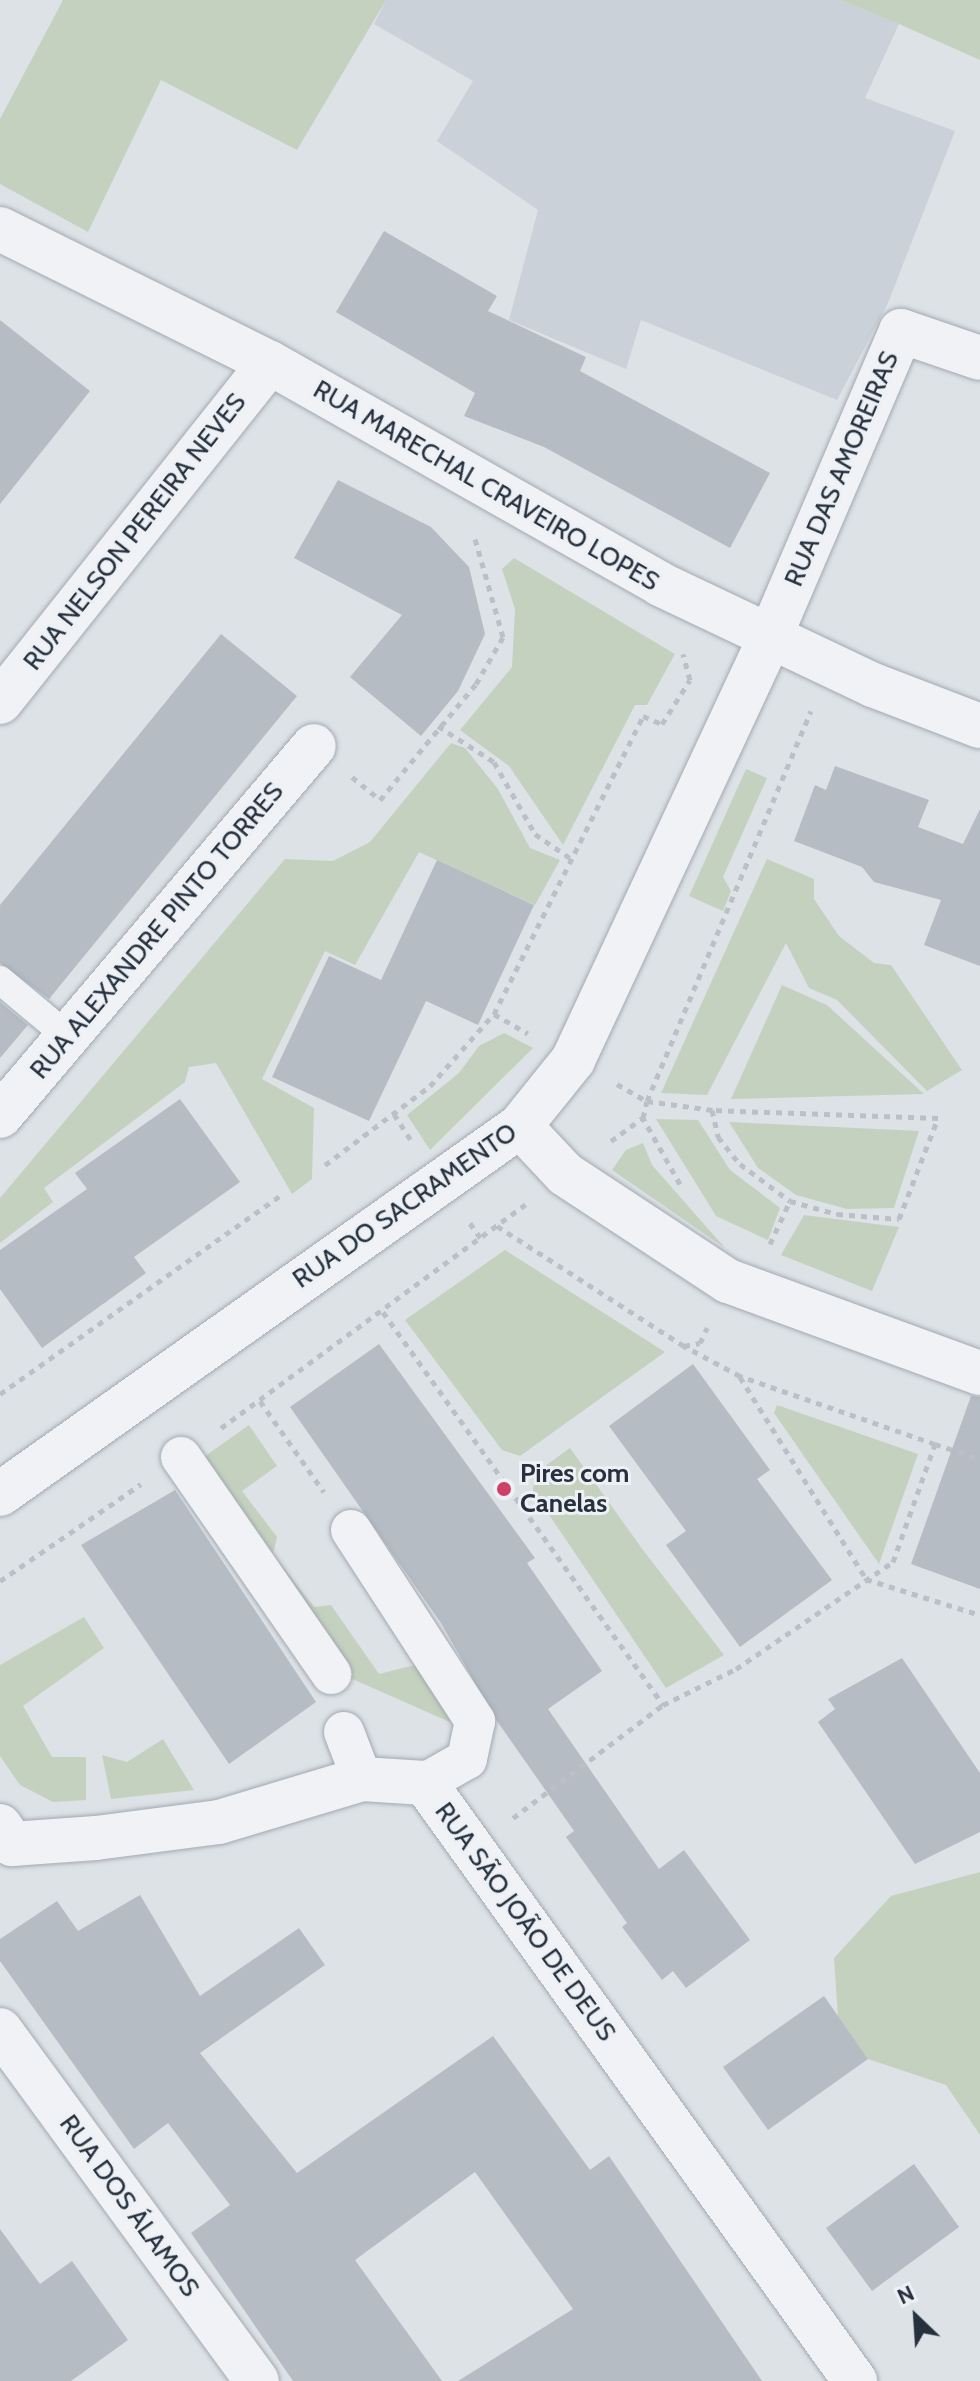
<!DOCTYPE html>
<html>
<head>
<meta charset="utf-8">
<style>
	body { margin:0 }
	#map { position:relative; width:980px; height:2381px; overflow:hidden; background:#dde2e7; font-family:Cabin,sans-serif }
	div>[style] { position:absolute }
	.built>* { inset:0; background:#cbd1d9 }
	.green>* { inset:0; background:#c5d1bf }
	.building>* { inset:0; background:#b5bcc4 }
	.path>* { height:5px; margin-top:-2.5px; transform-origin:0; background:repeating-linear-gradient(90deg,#bcc0c6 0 6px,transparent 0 12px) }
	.roads { filter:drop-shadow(0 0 2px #a3a9b1) drop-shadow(0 0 2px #a3a9b1) }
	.service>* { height:28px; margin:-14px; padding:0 14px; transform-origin:14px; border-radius:14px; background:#f0f2f6 }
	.pedestrian>* { height:40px; margin:-20px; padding:0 20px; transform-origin:20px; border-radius:20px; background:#f0f2f6 }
	.minor>* { height:44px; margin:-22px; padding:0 22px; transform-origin:22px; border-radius:22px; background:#f0f2f6 }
	.dots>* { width:22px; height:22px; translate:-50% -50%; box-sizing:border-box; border:4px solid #edf1f5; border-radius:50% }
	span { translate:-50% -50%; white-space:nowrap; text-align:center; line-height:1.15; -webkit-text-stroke:6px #edf1f5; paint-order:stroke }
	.street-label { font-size:26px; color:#27313e }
	.poi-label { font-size:26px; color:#27313e; font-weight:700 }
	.left { translate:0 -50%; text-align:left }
	.north { position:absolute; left:876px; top:2277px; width:80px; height:80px; -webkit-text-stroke:6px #edf1f5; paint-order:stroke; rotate:335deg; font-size:22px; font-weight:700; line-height:32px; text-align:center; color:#27313e }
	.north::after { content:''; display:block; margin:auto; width:28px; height:36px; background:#27313e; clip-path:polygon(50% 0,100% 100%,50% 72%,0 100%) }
</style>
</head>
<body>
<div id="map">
	<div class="built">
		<i style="clip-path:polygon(386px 0,840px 0,899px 24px,865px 98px,955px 131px,888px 303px,837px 400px,641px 320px,626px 369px,509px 320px,538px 210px,437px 141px,473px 81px,374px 24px)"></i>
	</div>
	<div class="green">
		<i style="clip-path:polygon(63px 0,386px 0,297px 150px,161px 80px,88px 232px,0 184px,0 119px)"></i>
		<i style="clip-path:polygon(840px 0,980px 0,980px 60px,899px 24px)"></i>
		<i style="clip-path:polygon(514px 558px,675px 654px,647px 705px,635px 705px,563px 845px,509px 766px,460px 730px,512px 667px,515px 609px,502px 569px)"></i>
		<i style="clip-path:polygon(451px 743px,465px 748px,498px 789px,530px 848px,560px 860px,535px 905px,419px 852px,355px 965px,325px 951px,262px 1079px,314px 1108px,312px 1179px,292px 1194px,216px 1063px,189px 1067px,185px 1082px,44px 1188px,53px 1202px,0 1243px,0 1198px,285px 859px,333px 861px,370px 842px)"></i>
		<i style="clip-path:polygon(746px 769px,767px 778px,723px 877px,731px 891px,723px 911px,689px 896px)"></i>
		<i style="clip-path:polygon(767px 859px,814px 879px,814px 899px,839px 936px,874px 963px,891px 965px,962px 1070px,927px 1091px,837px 1000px,809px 988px,786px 943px,707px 1095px,661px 1093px)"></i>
		<i style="clip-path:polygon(782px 985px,827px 1005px,924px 1094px,731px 1099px)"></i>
		<i style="clip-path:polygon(504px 1033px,533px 1048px,430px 1150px,407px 1115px,459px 1073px,479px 1046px)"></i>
		<i style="clip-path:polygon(656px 1119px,698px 1120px,730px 1170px,780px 1208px,768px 1240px,716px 1216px)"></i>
		<i style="clip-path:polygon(729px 1122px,919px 1131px,894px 1208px,847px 1209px,796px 1195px,758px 1168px)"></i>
		<i style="clip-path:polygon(643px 1143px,652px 1165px,725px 1248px,612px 1170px,626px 1150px)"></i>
		<i style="clip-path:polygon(804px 1215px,899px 1227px,872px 1291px,781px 1255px)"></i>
		<i style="clip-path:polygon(505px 1250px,665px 1352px,520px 1456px,502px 1450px,405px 1320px)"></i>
		<i style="clip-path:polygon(777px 1405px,918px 1454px,879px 1564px,774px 1413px)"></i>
		<i style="clip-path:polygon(249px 1425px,277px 1466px,242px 1491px,277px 1537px,273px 1554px,314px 1607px,331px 1605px,379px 1674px,415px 1665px,452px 1723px,350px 1678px,194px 1464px)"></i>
		<i style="clip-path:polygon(570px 1448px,643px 1550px,724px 1655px,666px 1688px,533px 1491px,534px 1474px)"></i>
		<i style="clip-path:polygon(84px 1617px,104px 1648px,23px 1706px,52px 1757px,86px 1757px,86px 1800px,53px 1802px,20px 1785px,0 1756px,0 1665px)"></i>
		<i style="clip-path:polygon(163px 1739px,194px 1790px,111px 1799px,102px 1755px,127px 1762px)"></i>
		<i style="clip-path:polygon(980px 1872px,980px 2135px,946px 2085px,868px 2059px,838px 2017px,834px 1958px,891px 1896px)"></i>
	</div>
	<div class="building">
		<i style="clip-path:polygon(384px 231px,497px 296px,488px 311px,586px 357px,580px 371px,770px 473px,730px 548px,544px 447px,464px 416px,475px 393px,336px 312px)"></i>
		<i style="clip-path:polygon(0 320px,90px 391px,0 504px)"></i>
		<i style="clip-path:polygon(338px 480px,431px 527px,469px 567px,485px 634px,458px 691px,421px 736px,350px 677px,402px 615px,294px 558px)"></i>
		<i style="clip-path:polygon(221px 634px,297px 696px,49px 999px,0 963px,0 905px)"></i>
		<i style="clip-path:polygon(835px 766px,929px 800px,918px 827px,963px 844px,980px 809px,980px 966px,924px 945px,941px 900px,874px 882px,862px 867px,794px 841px,815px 785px,826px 790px)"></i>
		<i style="clip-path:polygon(437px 860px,534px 905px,478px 1025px,426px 1001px,369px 1121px,272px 1077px,329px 956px,381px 980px)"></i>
		<i style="clip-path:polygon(0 1002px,28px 1025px,0 1058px)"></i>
		<i style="clip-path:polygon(180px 1099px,240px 1182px,134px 1257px,146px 1273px,42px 1348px,0 1289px,0 1250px,87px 1189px,75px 1173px)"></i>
		<i style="clip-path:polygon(379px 1344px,535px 1558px,527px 1563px,602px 1671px,548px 1709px,659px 1869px,684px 1850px,750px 1940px,686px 1988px,673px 1971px,662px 1980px,622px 1927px,627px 1923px,566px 1837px,574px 1831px,497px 1721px,441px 1623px,290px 1407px)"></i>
		<i style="clip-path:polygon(693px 1364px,770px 1470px,757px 1479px,832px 1580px,740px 1647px,666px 1545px,686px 1531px,609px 1426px)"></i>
		<i style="clip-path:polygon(971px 1396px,980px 1397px,980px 1589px,911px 1564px)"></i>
		<i style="clip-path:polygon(175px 1490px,316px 1702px,229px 1764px,81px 1545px)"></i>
		<i style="clip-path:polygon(902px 1658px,980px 1773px,980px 1832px,915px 1864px,818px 1722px,835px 1709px,828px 1699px)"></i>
		<i style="clip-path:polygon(140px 1895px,200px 1996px,299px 1928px,325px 1965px,200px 2053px,297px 2173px,493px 2036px,590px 2170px,609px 2156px,762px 2381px,458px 2381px,573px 2309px,475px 2172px,355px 2260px,442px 2381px,293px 2381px,191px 2233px,230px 2205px,168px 2123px,134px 2149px,0 1961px,0 1939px,57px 1901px,78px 1931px)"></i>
		<i style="clip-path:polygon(824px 1996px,868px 2059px,768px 2130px,723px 2067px)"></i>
		<i style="clip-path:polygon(914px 2164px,959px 2227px,872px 2291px,826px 2228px)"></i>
		<i style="clip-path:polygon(0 2229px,40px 2284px,72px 2261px,128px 2340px,71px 2381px,0 2381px)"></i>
	</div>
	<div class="path">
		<i style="left:438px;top:726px;width:67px;rotate:32.7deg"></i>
		<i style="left:494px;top:762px;width:83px;rotate:60.3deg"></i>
		<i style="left:535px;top:834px;width:46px;rotate:34.4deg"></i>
		<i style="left:352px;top:777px;width:36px;rotate:39deg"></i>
		<i style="left:380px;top:800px;width:151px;rotate:-50.4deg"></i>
		<i style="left:476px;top:684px;width:54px;rotate:-60.1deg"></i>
		<i style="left:503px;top:637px;width:102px;rotate:-105.9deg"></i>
		<i style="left:494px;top:1014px;width:39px;rotate:30deg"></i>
		<i style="left:617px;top:1084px;width:34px;rotate:30deg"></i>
		<i style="left:647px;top:1101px;width:66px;rotate:7.9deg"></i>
		<i style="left:712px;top:1110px;width:28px;rotate:77deg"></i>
		<i style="left:718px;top:1137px;width:35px;rotate:51deg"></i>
		<i style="left:740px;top:1164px;width:62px;rotate:36.5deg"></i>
		<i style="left:790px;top:1201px;width:49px;rotate:15.5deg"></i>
		<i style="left:837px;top:1214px;width:62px;rotate:4.6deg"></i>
		<i style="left:899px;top:1219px;width:108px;rotate:-68.9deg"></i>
		<i style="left:938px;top:1118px;width:226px;rotate:-178deg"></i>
		<i style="left:394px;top:1114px;width:31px;rotate:57deg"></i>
		<i style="left:611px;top:1141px;width:39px;rotate:-36deg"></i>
		<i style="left:325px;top:1165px;width:131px;rotate:-37deg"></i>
		<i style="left:430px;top:1086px;width:96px;rotate:-48.4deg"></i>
		<i style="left:494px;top:1014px;width:333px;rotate:-63.4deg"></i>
		<i style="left:643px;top:716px;width:21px;rotate:23deg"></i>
		<i style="left:662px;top:724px;width:52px;rotate:-57.5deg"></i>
		<i style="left:690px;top:680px;width:27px;rotate:-105deg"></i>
		<i style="left:680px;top:1184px;width:76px;rotate:-119.3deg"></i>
		<i style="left:643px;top:1118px;width:17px;rotate:-77deg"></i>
		<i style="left:647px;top:1101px;width:423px;rotate:-67.2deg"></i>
		<i style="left:470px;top:1223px;width:19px;rotate:55deg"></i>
		<i style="left:497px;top:1226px;width:222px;rotate:32.7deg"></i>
		<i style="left:684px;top:1346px;width:16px;rotate:-11deg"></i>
		<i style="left:700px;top:1343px;width:17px;rotate:-65deg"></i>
		<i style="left:770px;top:1244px;width:47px;rotate:-65.1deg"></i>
		<i style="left:383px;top:1312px;width:483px;rotate:54.5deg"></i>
		<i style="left:740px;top:1377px;width:238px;rotate:58deg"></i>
		<i style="left:866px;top:1579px;width:120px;rotate:17.5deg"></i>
		<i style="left:0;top:1394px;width:344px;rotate:-35.3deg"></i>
		<i style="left:260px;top:1401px;width:111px;rotate:54.9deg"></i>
		<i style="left:221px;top:1428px;width:378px;rotate:-36.3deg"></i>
		<i style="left:935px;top:1444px;width:47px;rotate:18.4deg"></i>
		<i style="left:0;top:1581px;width:171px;rotate:-34.5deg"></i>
		<i style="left:513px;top:1818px;width:188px;rotate:-37deg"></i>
		<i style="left:663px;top:1705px;width:81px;rotate:-26.3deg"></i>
		<i style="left:736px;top:1669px;width:190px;rotate:-34.3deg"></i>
		<i style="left:893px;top:1562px;width:125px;rotate:-70.4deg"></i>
		<i style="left:935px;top:1444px;width:207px;rotate:-160.8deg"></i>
		<i style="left:740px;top:1376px;width:64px;rotate:-151.8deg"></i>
	</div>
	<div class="roads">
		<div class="service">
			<i style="left:0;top:980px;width:87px;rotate:39.9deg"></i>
		</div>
		<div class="pedestrian">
			<i style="left:181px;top:1457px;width:264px;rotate:55.3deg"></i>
			<i style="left:351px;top:1530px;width:228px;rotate:57deg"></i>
			<i style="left:475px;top:1721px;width:39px;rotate:102deg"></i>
			<i style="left:467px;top:1759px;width:48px;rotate:150.3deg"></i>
			<i style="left:344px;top:1732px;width:50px;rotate:69deg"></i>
		</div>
		<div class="minor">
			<i style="left:0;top:229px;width:301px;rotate:26.4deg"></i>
			<i style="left:270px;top:363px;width:448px;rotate:29.5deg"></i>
			<i style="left:660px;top:584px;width:236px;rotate:25.4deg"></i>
			<i style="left:873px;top:685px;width:115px;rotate:21deg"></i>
			<i style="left:0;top:702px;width:433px;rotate:-51.5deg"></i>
			<i style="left:0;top:1116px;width:485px;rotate:-49.7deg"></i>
			<i style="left:520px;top:1126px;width:66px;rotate:46.8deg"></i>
			<i style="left:565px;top:1174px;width:195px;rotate:33.3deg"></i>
			<i style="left:728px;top:1281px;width:268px;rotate:20.1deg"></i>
			<i style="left:0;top:1494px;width:637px;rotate:-35.29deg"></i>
			<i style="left:520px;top:1126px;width:85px;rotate:-51.2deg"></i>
			<i style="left:573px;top:1060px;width:464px;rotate:-65deg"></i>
			<i style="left:769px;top:639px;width:335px;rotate:-66.8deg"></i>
			<i style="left:901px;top:331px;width:83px;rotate:18.9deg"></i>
			<i style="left:0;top:1826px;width:22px;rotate:56deg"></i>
			<i style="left:12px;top:1844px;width:84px;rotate:-4.1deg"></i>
			<i style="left:96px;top:1838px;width:124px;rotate:-7.4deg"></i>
			<i style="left:219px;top:1822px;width:149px;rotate:-16.7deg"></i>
			<i style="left:362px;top:1779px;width:63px;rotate:3.6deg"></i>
			<i style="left:425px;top:1783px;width:737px;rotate:54.28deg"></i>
			<i style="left:0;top:2030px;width:435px;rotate:53.8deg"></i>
		</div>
	</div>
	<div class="dots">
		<i style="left:504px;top:1489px;background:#cd4264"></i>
	</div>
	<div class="street-label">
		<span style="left:842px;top:469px;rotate:-67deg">RUA DAS AMOREIRAS</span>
		<span style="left:486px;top:486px;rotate:30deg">RUA MARECHAL CRAVEIRO LOPES</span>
		<span style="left:135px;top:532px;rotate:-52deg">RUA NELSON PEREIRA NEVES</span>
		<span style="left:157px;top:931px;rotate:-50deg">RUA ALEXANDRE PINTO TORRES</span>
		<span style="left:405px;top:1206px;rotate:-35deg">RUA DO SACRAMENTO</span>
		<span style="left:525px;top:1922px;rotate:54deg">RUA SÃO JOÃO DE DEUS</span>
		<span style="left:129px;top:2206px;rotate:54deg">RUA DOS ÁLAMOS</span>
	</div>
	<div class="poi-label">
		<span class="left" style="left:520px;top:1489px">Pires com<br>Canelas</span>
	</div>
	<div class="north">N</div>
</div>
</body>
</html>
